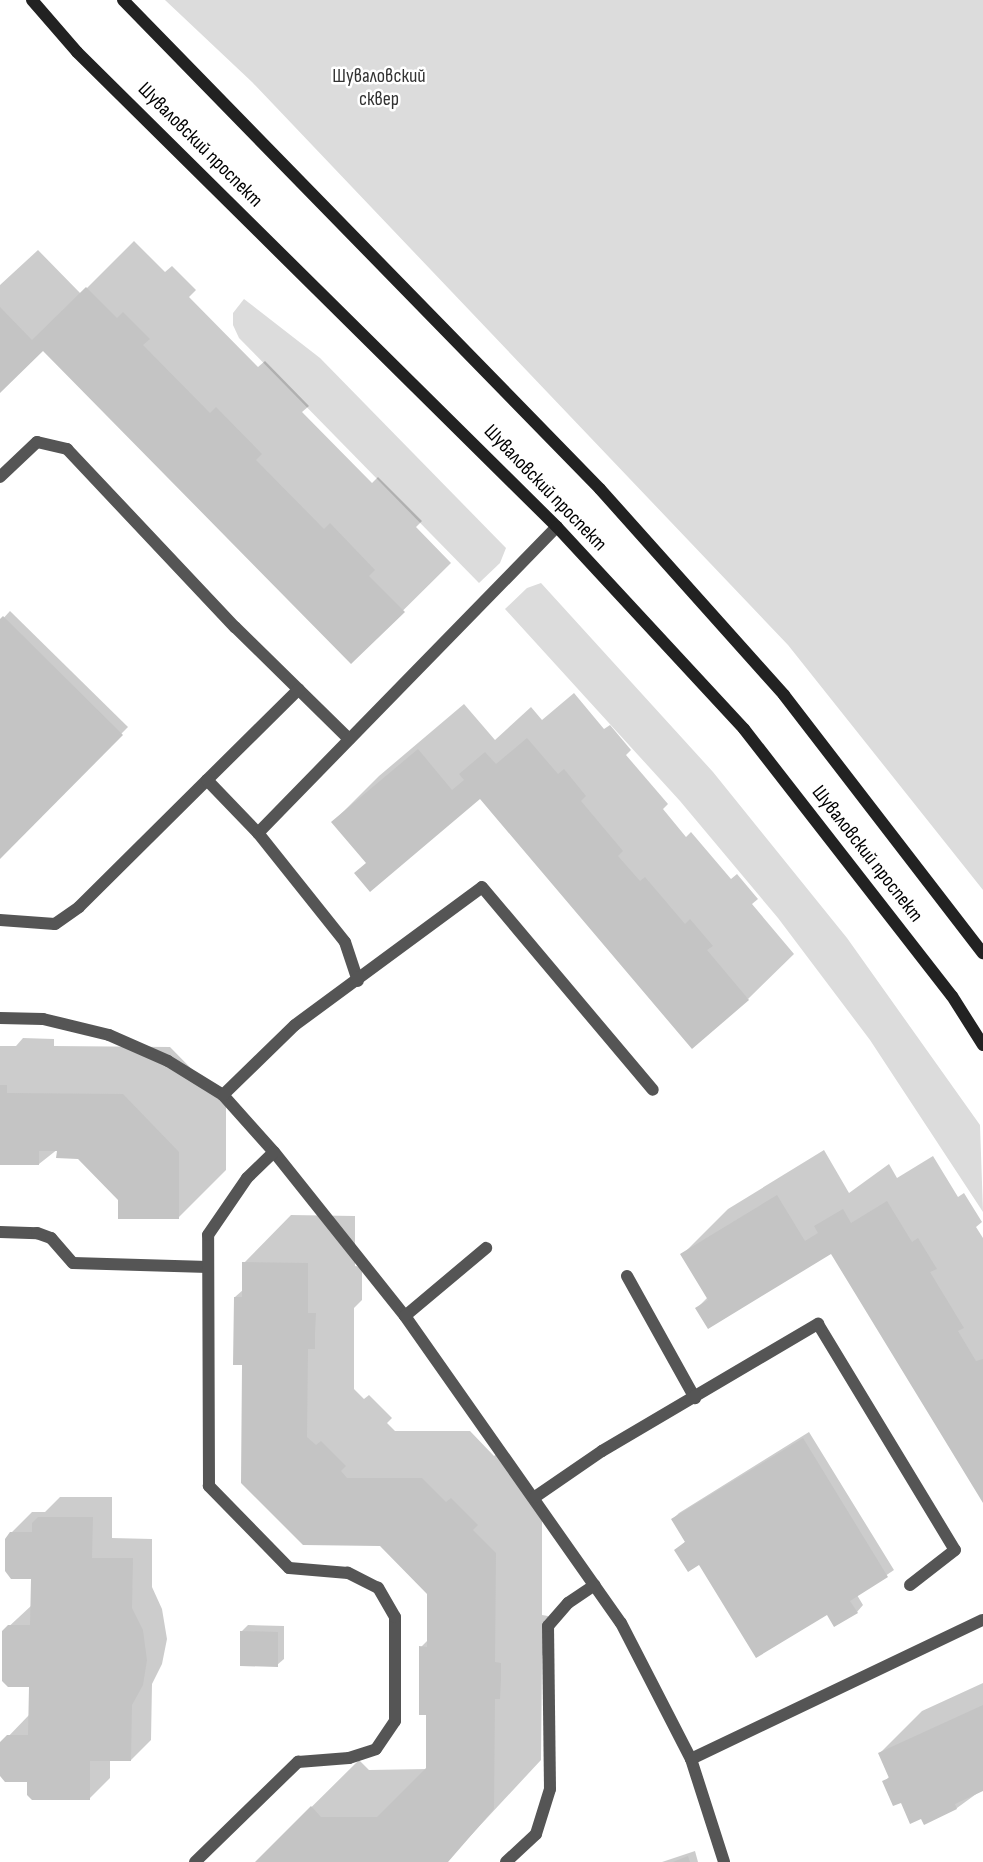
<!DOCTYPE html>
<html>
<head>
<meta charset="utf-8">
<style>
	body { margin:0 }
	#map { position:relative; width:983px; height:1862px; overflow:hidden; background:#fff; font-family:"Sofia Sans Condensed",sans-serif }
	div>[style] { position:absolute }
	.green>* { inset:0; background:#dcdcdc }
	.shadow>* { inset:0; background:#0003 }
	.building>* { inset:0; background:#c4c4c4 }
	.lane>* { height:12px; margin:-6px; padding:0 6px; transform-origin:6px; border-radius:6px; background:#555 }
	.secondary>* { height:12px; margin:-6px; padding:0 6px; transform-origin:6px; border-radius:6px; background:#222 }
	span { translate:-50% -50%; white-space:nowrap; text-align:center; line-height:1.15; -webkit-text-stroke:5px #fff; paint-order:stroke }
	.park-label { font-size:20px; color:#333 }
	.street-label { font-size:20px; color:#000 }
</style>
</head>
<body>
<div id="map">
	<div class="green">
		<i style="clip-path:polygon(165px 0,983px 0,983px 890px,788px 645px,252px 82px)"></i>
		<i style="clip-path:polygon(244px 299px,320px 358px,506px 548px,500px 563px,479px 583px,239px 338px,233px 325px,233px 313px)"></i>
		<i style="clip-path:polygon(541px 583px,713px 772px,847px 938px,980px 1125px,983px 1212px,870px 1040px,778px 918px,680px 801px,505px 609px,527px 588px)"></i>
	</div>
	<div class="shadow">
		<i style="clip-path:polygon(134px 241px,165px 272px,172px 266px,196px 290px,189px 297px,258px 367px,265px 361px,309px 406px,302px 412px,372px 483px,378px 477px,422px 521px,416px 527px,451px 563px,351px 662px,43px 349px,0 391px,0 285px,38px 250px,81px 294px)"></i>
		<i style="clip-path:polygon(10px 611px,128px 727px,0 857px,0 622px)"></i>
		<i style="clip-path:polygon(574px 693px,604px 729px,610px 725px,631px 750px,626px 755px,668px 804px,663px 809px,686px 837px,691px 832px,731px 879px,737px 874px,758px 899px,752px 904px,794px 954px,748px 999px,480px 796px,367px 862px,333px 822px,379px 776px,464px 704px,495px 740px,531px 707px,542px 720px)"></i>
		<i style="clip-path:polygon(23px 1038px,54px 1039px,54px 1046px,170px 1047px,226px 1104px,226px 1170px,178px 1218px,120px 1200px,79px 1157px,58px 1149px,39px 1164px,0 1164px,0 1046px,16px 1046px)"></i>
		<i style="clip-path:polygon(824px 1150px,849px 1193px,889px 1164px,897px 1178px,933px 1156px,958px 1197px,964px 1193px,982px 1222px,976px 1227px,983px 1238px,983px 1501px,832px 1252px,697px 1308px,708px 1297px,682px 1255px,728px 1209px)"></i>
		<i style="clip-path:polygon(291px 1215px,355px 1216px,355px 1266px,362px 1267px,362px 1300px,354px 1308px,354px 1389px,364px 1399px,369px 1395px,392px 1418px,387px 1423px,395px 1431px,470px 1431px,494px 1456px,500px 1451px,542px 1505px,542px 1615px,548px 1616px,547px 1650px,542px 1656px,541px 1760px,447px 1861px,256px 1862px,359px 1760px,369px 1770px,428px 1769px,428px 1714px,421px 1647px,428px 1640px,428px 1593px,243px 1364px,235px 1297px,244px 1289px,244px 1263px)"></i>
		<i style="clip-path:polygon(809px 1432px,894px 1570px,857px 1595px,863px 1605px,857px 1612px,827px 1613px,700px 1563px,676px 1550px,686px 1541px,673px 1519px,679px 1513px)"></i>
		<i style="clip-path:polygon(60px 1497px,112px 1497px,112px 1538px,152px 1539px,152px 1587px,162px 1609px,167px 1639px,162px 1664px,152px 1684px,151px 1740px,131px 1760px,110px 1760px,110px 1778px,89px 1799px,29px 1781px,2px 1743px,29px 1715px,31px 1686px,4px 1631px,32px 1605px,32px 1577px,11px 1533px,32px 1512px,45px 1512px)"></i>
		<i style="clip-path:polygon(248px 1625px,284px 1626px,284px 1659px,277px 1665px,241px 1632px)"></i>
		<i style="clip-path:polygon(983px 1683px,983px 1789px,957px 1808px,922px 1817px,884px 1782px,890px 1776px,880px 1753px,922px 1711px)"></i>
		<i style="clip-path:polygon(695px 1851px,698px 1862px,662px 1862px)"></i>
	</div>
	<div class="building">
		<i style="clip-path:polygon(86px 287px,117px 318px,123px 312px,150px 339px,143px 345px,210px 413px,216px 407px,262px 454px,256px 460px,324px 529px,330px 523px,375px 570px,369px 576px,405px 612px,351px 664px,43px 351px,0 393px,0 307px,32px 340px)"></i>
		<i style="clip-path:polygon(3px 616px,123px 735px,0 859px,0 619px)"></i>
		<i style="clip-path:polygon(527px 738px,558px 774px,564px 769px,586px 796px,581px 801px,623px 851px,618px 856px,640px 881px,645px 877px,685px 924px,690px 919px,713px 946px,707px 950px,749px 1000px,692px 1049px,480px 799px,370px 892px,354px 873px,366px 863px,331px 822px,418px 749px,452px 790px,464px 780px,459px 774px,485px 752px,496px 764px)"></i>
		<i style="clip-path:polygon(0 1085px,7px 1085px,7px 1093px,123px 1094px,179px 1152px,179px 1219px,118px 1219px,118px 1200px,78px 1159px,56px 1158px,57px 1151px,39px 1151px,39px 1165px,0 1165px)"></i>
		<i style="clip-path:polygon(777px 1195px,805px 1241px,818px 1233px,814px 1226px,843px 1209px,851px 1223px,887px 1201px,912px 1242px,918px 1238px,937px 1269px,930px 1272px,964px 1328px,958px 1331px,976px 1361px,983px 1359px,983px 1503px,831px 1254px,708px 1329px,695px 1308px,708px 1300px,680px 1254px)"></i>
		<i style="clip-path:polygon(242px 1262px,308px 1263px,308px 1313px,316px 1313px,315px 1333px,315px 1349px,308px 1349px,307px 1437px,316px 1445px,321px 1441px,346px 1466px,341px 1471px,347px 1478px,422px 1478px,446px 1502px,451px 1498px,478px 1525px,473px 1530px,496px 1553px,495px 1662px,501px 1663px,501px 1679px,500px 1699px,495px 1699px,494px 1809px,448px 1862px,255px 1862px,311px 1806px,321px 1817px,377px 1817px,426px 1768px,426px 1715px,419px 1715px,419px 1646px,427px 1647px,427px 1594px,380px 1546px,303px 1545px,241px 1483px,242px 1365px,233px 1365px,234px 1297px,242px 1297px)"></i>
		<i style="clip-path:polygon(803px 1438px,888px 1577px,850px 1601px,858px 1613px,834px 1627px,827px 1615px,756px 1658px,699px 1565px,688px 1572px,674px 1550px,685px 1542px,671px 1519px)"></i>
		<i style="clip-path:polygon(38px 1517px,93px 1517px,92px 1558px,133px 1558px,132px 1608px,143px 1630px,147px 1660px,143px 1685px,132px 1705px,131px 1761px,90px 1761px,90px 1800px,32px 1800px,27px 1795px,27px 1782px,5px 1782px,0 1776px,0 1742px,7px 1735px,28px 1735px,29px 1687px,8px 1687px,2px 1681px,2px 1631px,8px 1625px,30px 1625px,31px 1579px,11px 1579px,5px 1571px,5px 1539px,10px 1532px,32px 1532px,32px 1523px)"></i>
		<i style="clip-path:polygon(240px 1631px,278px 1632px,278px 1667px,240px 1666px)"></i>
		<i style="clip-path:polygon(983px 1705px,983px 1791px,955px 1804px,957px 1809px,924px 1825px,921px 1819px,910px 1824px,901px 1803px,893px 1806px,882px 1781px,889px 1778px,878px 1753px)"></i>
		<i style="clip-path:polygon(688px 1856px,690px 1862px,673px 1862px)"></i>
	</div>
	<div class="lane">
		<i style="left:0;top:477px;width:51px;rotate:-43.4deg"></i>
		<i style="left:37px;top:442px;width:31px;rotate:13deg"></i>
		<i style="left:67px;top:449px;width:245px;rotate:46.7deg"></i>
		<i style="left:235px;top:627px;width:160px;rotate:44.5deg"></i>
		<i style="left:207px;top:780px;width:129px;rotate:-44.7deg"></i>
		<i style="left:258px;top:833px;width:428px;rotate:-45.7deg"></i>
		<i style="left:0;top:920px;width:55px;rotate:4.2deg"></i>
		<i style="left:55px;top:924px;width:29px;rotate:-35deg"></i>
		<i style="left:79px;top:907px;width:180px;rotate:-44.8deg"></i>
		<i style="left:207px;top:780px;width:74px;rotate:46.1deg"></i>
		<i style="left:258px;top:833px;width:139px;rotate:51.4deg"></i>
		<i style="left:345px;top:942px;width:41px;rotate:71.6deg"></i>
		<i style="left:0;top:1018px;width:43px;rotate:1.3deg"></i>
		<i style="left:43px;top:1019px;width:68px;rotate:13.6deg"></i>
		<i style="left:109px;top:1035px;width:64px;rotate:23.8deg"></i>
		<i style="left:168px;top:1061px;width:65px;rotate:31.7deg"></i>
		<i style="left:223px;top:1095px;width:76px;rotate:48.2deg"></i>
		<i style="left:274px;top:1152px;width:210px;rotate:51.4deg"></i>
		<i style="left:405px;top:1316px;width:375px;rotate:54.9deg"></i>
		<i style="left:621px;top:1623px;width:153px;rotate:62.8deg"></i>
		<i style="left:691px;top:1759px;width:108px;rotate:72.2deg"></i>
		<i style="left:223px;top:1095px;width:100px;rotate:-44.2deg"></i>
		<i style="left:295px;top:1025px;width:232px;rotate:-36.4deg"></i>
		<i style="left:482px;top:887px;width:265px;rotate:49.9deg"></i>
		<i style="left:0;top:1232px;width:37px;rotate:2deg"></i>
		<i style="left:37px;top:1233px;width:15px;rotate:20deg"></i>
		<i style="left:51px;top:1238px;width:33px;rotate:49deg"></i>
		<i style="left:73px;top:1263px;width:135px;rotate:1.7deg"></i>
		<i style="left:627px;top:1276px;width:140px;rotate:60.9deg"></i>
		<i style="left:405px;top:1316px;width:106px;rotate:-40deg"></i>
		<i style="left:535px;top:1497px;width:81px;rotate:-34.5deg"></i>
		<i style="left:602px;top:1451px;width:251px;rotate:-30.5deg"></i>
		<i style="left:818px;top:1324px;width:264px;rotate:58.8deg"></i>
		<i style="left:955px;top:1550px;width:57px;rotate:142.1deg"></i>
		<i style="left:691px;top:1759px;width:323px;rotate:-25.5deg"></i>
		<i style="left:195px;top:1862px;width:144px;rotate:-44.2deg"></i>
		<i style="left:298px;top:1762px;width:51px;rotate:-4.5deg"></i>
		<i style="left:349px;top:1758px;width:28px;rotate:-18deg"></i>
		<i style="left:376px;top:1749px;width:34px;rotate:-56deg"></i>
		<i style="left:395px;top:1721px;width:104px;rotate:-90deg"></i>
		<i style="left:395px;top:1617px;width:34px;rotate:-120deg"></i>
		<i style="left:378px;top:1588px;width:34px;rotate:-153deg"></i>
		<i style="left:348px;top:1573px;width:59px;rotate:-175.2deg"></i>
		<i style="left:289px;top:1568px;width:115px;rotate:-134.3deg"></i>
		<i style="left:209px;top:1486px;width:251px;rotate:-90.2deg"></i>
		<i style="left:208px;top:1235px;width:69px;rotate:-55.6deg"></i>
		<i style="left:247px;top:1178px;width:37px;rotate:-44deg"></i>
		<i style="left:506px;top:1862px;width:41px;rotate:-43deg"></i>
		<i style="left:536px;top:1834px;width:47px;rotate:-72.7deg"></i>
		<i style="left:550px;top:1789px;width:163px;rotate:-90.7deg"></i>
		<i style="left:548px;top:1626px;width:30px;rotate:-49deg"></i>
		<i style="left:568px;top:1603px;width:32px;rotate:-34deg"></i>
	</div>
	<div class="secondary">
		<i style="left:32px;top:0;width:69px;rotate:49.1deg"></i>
		<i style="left:77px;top:52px;width:675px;rotate:44.7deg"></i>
		<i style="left:557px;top:527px;width:275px;rotate:47.2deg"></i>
		<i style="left:744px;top:729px;width:338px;rotate:52.1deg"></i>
		<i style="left:952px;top:996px;width:58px;rotate:57.7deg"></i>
		<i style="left:123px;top:0;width:683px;rotate:45.71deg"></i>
		<i style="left:600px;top:489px;width:276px;rotate:48.2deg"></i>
		<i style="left:784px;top:695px;width:326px;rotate:52.4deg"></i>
	</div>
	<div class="park-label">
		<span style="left:379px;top:88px">Шуваловский<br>сквер</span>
	</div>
	<div class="street-label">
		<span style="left:200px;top:145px;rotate:45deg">Шуваловский проспект</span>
		<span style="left:545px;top:488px;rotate:46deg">Шуваловский проспект</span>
		<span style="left:867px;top:854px;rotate:52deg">Шуваловский проспект</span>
	</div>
</div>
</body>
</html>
